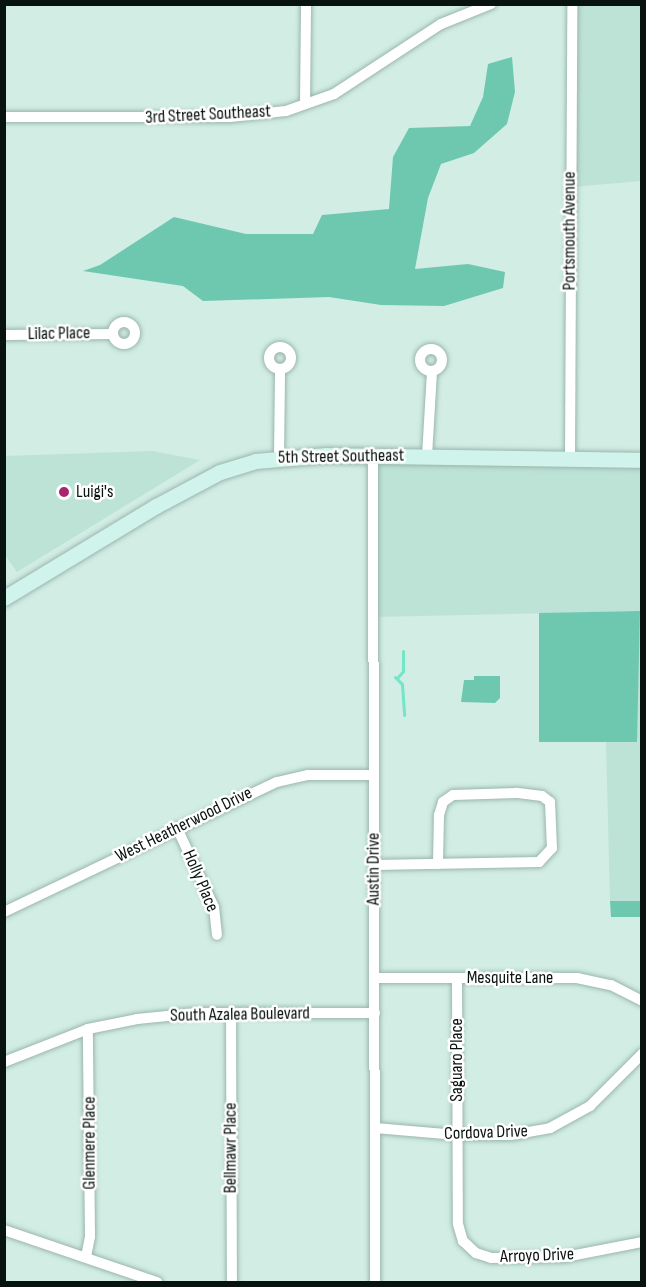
<!DOCTYPE html>
<html>
<head>
<meta charset="utf-8">
<style>
	body { margin:0 }
	#map { position:relative; width:646px; height:1287px; overflow:hidden; background:#d1ede4; font-family:"Sofia Sans Condensed",sans-serif }
	div>[style] { position:absolute }
	.built>* { inset:0; background:#bde2d6 }
	.green>* { inset:0; background:#6ec8af }
	.stream>* { height:3px; margin:-1.5px; padding:0 1.5px; transform-origin:1.5px; border-radius:1.5px; background:#74e5c7 }
	.roads { filter:drop-shadow(0 0 2px #9bb6ad) drop-shadow(0 0 2px #9bb6ad) }
	.street>* { height:10px; margin:-5px; padding:0 5px; transform-origin:5px; border-radius:5px; background:#fff }
	.street>.ring { margin:-5px; padding:0; box-sizing:content-box; background:none; border:10px solid #fff; border-radius:50% }
	.secondary>* { height:15px; margin:-7.5px; padding:0 7.5px; transform-origin:7.5px; border-radius:7.5px; background:#d0f4eb }
	.dots>* { width:16px; height:16px; translate:-50% -50%; box-sizing:border-box; border:3px solid #fff; border-radius:50% }
	span { translate:-50% -50%; white-space:nowrap; text-align:center; line-height:1.15; -webkit-text-stroke:5px #fff; paint-order:stroke }
	.street-label { font-size:18px; color:#08120f }
	.poi-label { font-size:18px; color:#08120f }
	.left { translate:0 -50%; text-align:left }
	.frame { position:absolute; inset:0; border:6px solid #08120f; pointer-events:none }
</style>
</head>
<body>
<div id="map">
	<div class="built">
		<i style="clip-path:polygon(572px 5px,641px 5px,641px 181px,571px 187px)"></i>
		<i style="clip-path:polygon(152px 451px,200px 460px,17px 572px,5px 555px,5px 456px)"></i>
		<i style="clip-path:polygon(373px 455px,641px 460px,641px 901px,610px 901px,606px 742px,636px 742px,640px 611px,373px 617px)"></i>
	</div>
	<div class="green">
		<i style="clip-path:polygon(512px 57px,515px 92px,507px 124px,474px 153px,441px 164px,428px 198px,415px 269px,468px 264px,505px 272px,503px 288px,444px 306px,381px 305px,329px 297px,203px 301px,183px 286px,83px 271px,100px 265px,174px 217px,246px 234px,313px 234px,322px 215px,389px 209px,393px 157px,409px 128px,470px 126px,483px 97px,488px 64px)"></i>
		<i style="clip-path:polygon(640px 611px,637px 742px,539px 742px,539px 613px)"></i>
		<i style="clip-path:polygon(474px 676px,500px 676px,500px 698px,495px 703px,461px 702px,464px 680px,474px 680px)"></i>
		<i style="clip-path:polygon(610px 901px,641px 901px,641px 917px,611px 917px)"></i>
	</div>
	<div class="stream">
		<i style="left:395px;top:677px;width:10px;rotate:45deg"></i>
		<i style="left:402px;top:684px;width:31px;rotate:86deg"></i>
		<i style="left:398px;top:677px;width:8px;rotate:-50deg"></i>
		<i style="left:403px;top:671px;width:20px;rotate:-90deg"></i>
	</div>
	<div class="roads">
		<div class="street">
			<i style="left:305px;top:104px;width:100px;rotate:-89.4deg"></i>
			<i style="left:4px;top:117px;width:226px"></i>
			<i style="left:230px;top:117px;width:56px;rotate:-6.1deg"></i>
			<i style="left:286px;top:111px;width:51px;rotate:-19.5deg"></i>
			<i style="left:334px;top:94px;width:128px;rotate:-33.2deg"></i>
			<i style="left:441px;top:24px;width:54px;rotate:-21.8deg"></i>
			<i class="ring" style="left:113px;top:322px;width:12px;height:12px"></i>
			<i style="left:4px;top:335px;width:109px;rotate:-0.5deg"></i>
			<i class="ring" style="left:269px;top:347px;width:12px;height:12px"></i>
			<i class="ring" style="left:420px;top:349px;width:12px;height:12px"></i>
			<i style="left:373px;top:455px;width:827px;rotate:89.86deg"></i>
			<i style="left:427px;top:456px;width:84px;rotate:-86.6deg"></i>
			<i style="left:279px;top:457px;width:87px;rotate:-89.3deg"></i>
			<i style="left:570px;top:458px;width:454px;rotate:-89.7deg"></i>
			<i style="left:177px;top:828px;width:87px;rotate:64.9deg"></i>
			<i style="left:214px;top:907px;width:28px;rotate:84deg"></i>
			<i style="left:374px;top:865px;width:165px;rotate:-1deg"></i>
			<i style="left:539px;top:862px;width:19px;rotate:-47deg"></i>
			<i style="left:552px;top:848px;width:46px;rotate:-92.5deg"></i>
			<i style="left:550px;top:802px;width:10px;rotate:-143deg"></i>
			<i style="left:542px;top:796px;width:26px;rotate:-173deg"></i>
			<i style="left:516px;top:793px;width:63px;rotate:178.2deg"></i>
			<i style="left:453px;top:795px;width:12px;rotate:145deg"></i>
			<i style="left:443px;top:802px;width:14px;rotate:107deg"></i>
			<i style="left:439px;top:815px;width:49px;rotate:91.2deg"></i>
			<i style="left:4px;top:912px;width:302px;rotate:-25.5deg"></i>
			<i style="left:277px;top:782px;width:32px;rotate:-13deg"></i>
			<i style="left:308px;top:775px;width:66px"></i>
			<i style="left:374px;top:978px;width:203px"></i>
			<i style="left:577px;top:978px;width:35px;rotate:12deg"></i>
			<i style="left:611px;top:985px;width:35px;rotate:27deg"></i>
			<i style="left:457px;top:978px;width:246px;rotate:89.8deg"></i>
			<i style="left:458px;top:1224px;width:18px;rotate:74deg"></i>
			<i style="left:463px;top:1241px;width:18px;rotate:43deg"></i>
			<i style="left:476px;top:1253px;width:16px;rotate:18deg"></i>
			<i style="left:491px;top:1258px;width:74px;rotate:-0.8deg"></i>
			<i style="left:565px;top:1257px;width:78px;rotate:-11deg"></i>
			<i style="left:231px;top:1014px;width:268px;rotate:89.8deg"></i>
			<i style="left:4px;top:1062px;width:90px;rotate:-21.4deg"></i>
			<i style="left:88px;top:1029px;width:50px;rotate:-11.5deg"></i>
			<i style="left:137px;top:1019px;width:61px;rotate:-5.6deg"></i>
			<i style="left:198px;top:1013px;width:177px"></i>
			<i style="left:375px;top:1128px;width:82px;rotate:4.9deg"></i>
			<i style="left:457px;top:1135px;width:54px"></i>
			<i style="left:511px;top:1135px;width:40px;rotate:-10deg"></i>
			<i style="left:550px;top:1128px;width:46px;rotate:-28.8deg"></i>
			<i style="left:590px;top:1106px;width:74px;rotate:-45deg"></i>
			<i style="left:4px;top:1230px;width:162px;rotate:18.8deg"></i>
			<i style="left:86px;top:1257px;width:20px;rotate:-79deg"></i>
			<i style="left:90px;top:1237px;width:208px;rotate:-90.6deg"></i>
		</div>
		<div class="secondary">
			<i style="left:4px;top:598px;width:178px;rotate:-31.2deg"></i>
			<i style="left:156px;top:506px;width:72px;rotate:-28deg"></i>
			<i style="left:220px;top:472px;width:37px;rotate:-17deg"></i>
			<i style="left:255px;top:461px;width:72px;rotate:-4.8deg"></i>
			<i style="left:327px;top:455px;width:315px;rotate:0.9deg"></i>
		</div>
	</div>
	<div class="dots">
		<i style="left:64px;top:492px;background:#a9256f"></i>
	</div>
	<div class="street-label">
		<span style="left:208px;top:115px;rotate:-3deg">3rd Street Southeast</span>
		<span style="left:570px;top:231px;rotate:-90deg">Portsmouth Avenue</span>
		<span style="left:59px;top:334px;rotate:-1deg">Lilac Place</span>
		<span style="left:341px;top:457px;rotate:-1deg">5th Street Southeast</span>
		<span style="left:184px;top:825px;rotate:-26deg">West Heatherwood Drive</span>
		<span style="left:374px;top:869px;rotate:-90deg">Austin Drive</span>
		<span style="left:200px;top:881px;rotate:67deg">Holly Place</span>
		<span style="left:510px;top:978px">Mesquite Lane</span>
		<span style="left:240px;top:1015px;rotate:-1deg">South Azalea Boulevard</span>
		<span style="left:457px;top:1060px;rotate:-90deg">Saguaro Place</span>
		<span style="left:486px;top:1133px;rotate:-2deg">Cordova Drive</span>
		<span style="left:90px;top:1143px;rotate:-90deg">Glenmere Place</span>
		<span style="left:231px;top:1148px;rotate:-90deg">Bellmawr Place</span>
		<span style="left:537px;top:1256px;rotate:-2deg">Arroyo Drive</span>
	</div>
	<div class="poi-label">
		<span class="left" style="left:76px;top:492px">Luigi's</span>
	</div>
	<div class="frame"></div>
</div>
</body>
</html>
